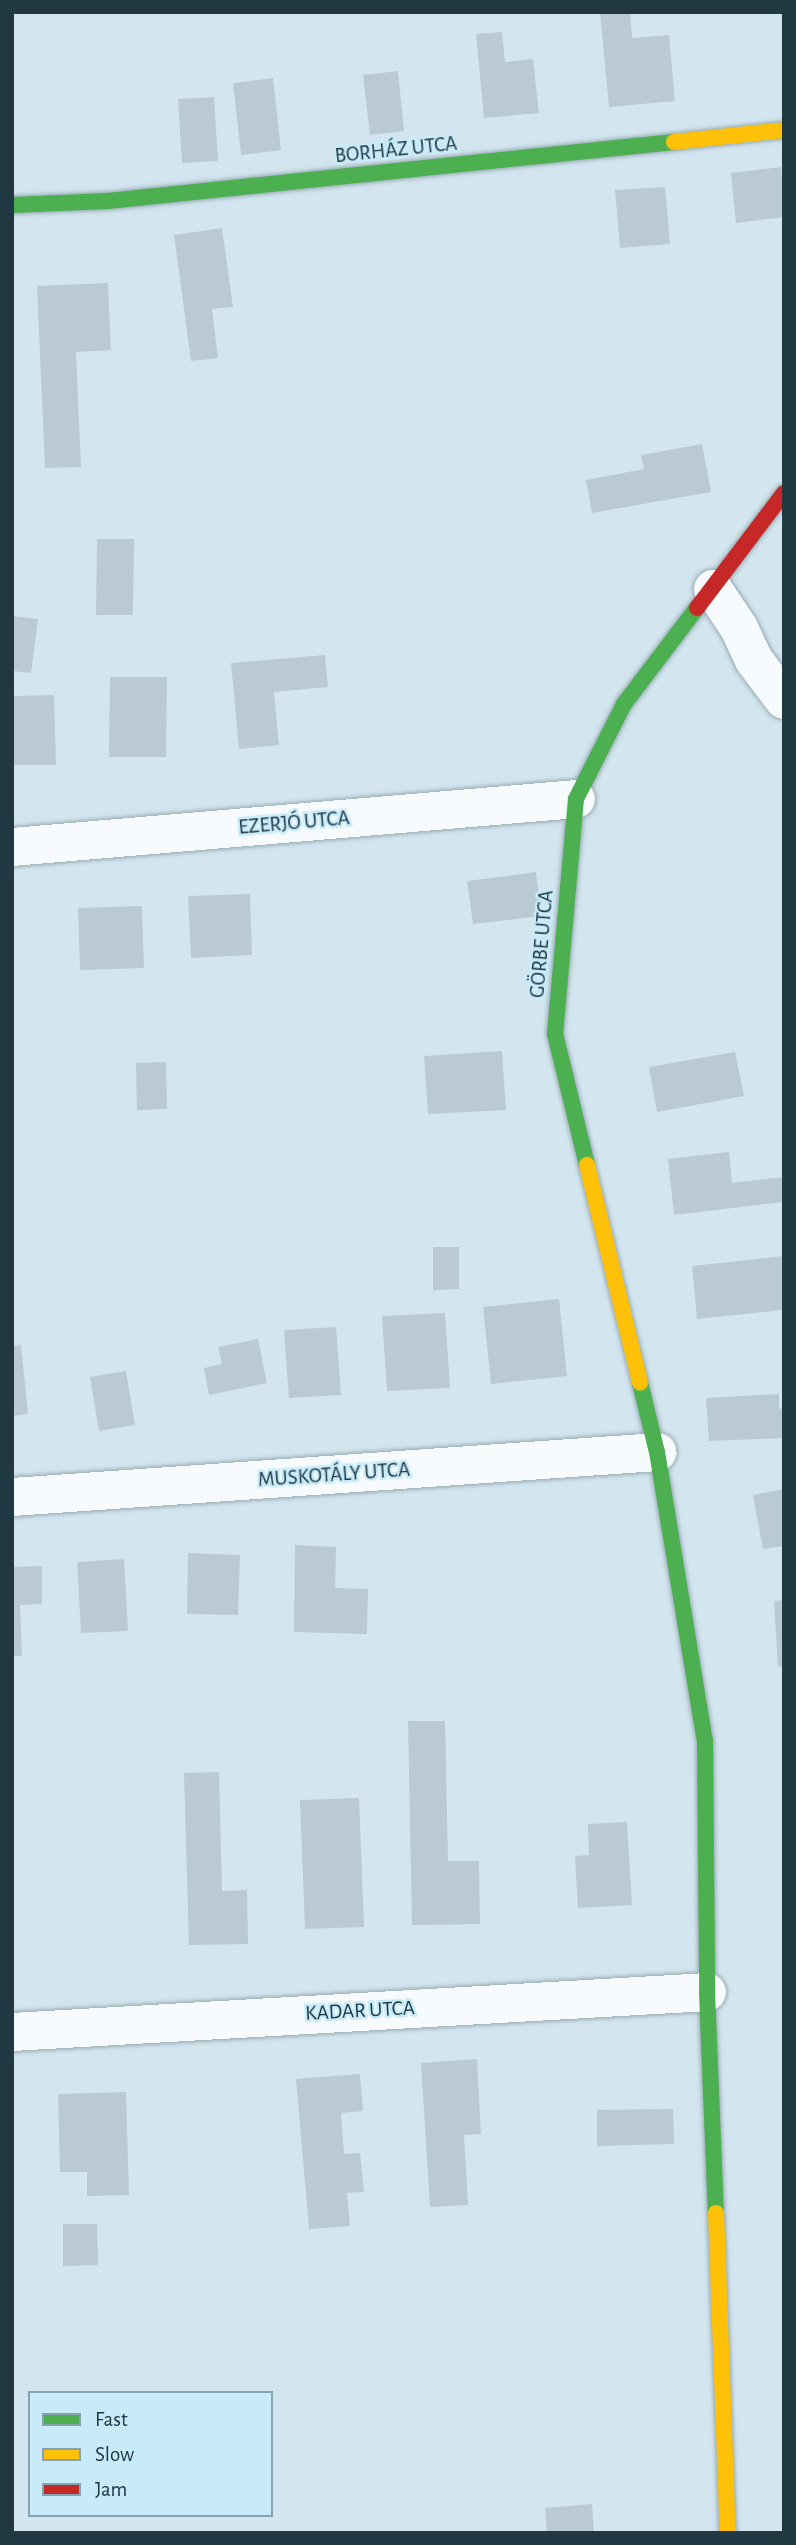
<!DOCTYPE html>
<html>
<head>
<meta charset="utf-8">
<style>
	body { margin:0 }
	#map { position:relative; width:796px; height:2545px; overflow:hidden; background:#d3e6ef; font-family:"Alegreya Sans",sans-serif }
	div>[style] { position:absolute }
	.building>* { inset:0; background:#bacad5 }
	.roads { filter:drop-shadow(0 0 2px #97abb3) drop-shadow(0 0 2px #97abb3) }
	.street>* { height:38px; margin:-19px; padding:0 19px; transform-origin:19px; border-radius:19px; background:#f8fbfd }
	.fast>* { height:16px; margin:-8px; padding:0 8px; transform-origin:8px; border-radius:8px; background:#4caf50 }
	.slow>* { height:16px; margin:-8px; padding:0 8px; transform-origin:8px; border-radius:8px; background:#ffc107 }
	.jam>* { height:16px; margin:-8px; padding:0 8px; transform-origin:8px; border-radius:8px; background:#c62828 }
	span { translate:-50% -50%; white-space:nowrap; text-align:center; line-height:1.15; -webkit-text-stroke:5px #c8ebfa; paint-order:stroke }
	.street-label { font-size:21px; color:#203842 }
	.frame { position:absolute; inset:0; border:14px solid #203842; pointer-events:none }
	.legend { position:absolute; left:28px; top:2391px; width:245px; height:126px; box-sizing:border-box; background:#c8ebfa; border:2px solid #85a3b0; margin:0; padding:9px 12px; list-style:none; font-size:21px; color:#203842 }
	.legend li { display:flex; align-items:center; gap:14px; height:35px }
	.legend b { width:35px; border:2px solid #85a3b0 }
</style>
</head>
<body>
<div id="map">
	<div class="building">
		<i style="clip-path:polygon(600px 12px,630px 12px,632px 38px,669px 35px,675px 101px,609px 107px)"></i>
		<i style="clip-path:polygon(502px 32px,505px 62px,533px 59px,539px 113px,484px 118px,476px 34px)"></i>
		<i style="clip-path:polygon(398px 71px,404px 131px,370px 135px,363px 75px)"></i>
		<i style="clip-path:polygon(273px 78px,281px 150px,241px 155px,233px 83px)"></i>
		<i style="clip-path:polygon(214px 97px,218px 161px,182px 163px,178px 99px)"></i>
		<i style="clip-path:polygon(781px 167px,784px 217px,736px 223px,731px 173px)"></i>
		<i style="clip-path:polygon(665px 187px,670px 244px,620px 248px,615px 190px)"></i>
		<i style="clip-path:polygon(222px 228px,233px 307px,212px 309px,218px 358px,191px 361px,174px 235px)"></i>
		<i style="clip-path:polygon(108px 283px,111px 350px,76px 352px,81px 467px,45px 468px,37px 286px)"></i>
		<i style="clip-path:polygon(702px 444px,711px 492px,592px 513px,586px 480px,644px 469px,641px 455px)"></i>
		<i style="clip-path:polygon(97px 539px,134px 539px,133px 615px,96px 615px)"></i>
		<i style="clip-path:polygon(12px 616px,38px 619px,31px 673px,12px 671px)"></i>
		<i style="clip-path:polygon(325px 655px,328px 687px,274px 692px,279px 745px,239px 749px,231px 663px)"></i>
		<i style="clip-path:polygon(110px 677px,167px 677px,166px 757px,109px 757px)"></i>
		<i style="clip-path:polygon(54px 695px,56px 765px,12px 765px,12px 696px)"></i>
		<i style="clip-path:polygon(536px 872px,541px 916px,473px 924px,467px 881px)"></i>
		<i style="clip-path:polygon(250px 894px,252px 955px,191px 958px,188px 896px)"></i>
		<i style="clip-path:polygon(142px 906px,144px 968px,80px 970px,78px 908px)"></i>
		<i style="clip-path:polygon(502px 1051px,506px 1110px,428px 1114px,424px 1056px)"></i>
		<i style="clip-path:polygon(735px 1052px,744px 1096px,657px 1112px,649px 1067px)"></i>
		<i style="clip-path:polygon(166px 1062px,167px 1109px,137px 1110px,136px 1063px)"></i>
		<i style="clip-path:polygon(729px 1152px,732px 1183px,784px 1177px,784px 1202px,674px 1215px,668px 1159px)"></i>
		<i style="clip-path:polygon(433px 1247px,459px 1247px,459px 1289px,433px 1290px)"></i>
		<i style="clip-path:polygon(784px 1256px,784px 1310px,697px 1319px,692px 1266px)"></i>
		<i style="clip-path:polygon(559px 1299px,567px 1376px,491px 1384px,483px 1307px)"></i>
		<i style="clip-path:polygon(445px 1313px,450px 1388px,387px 1391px,382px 1316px)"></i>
		<i style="clip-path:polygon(336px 1327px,341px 1395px,289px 1398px,284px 1330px)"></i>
		<i style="clip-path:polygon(258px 1339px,267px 1383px,209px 1395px,204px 1368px,222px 1364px,218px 1347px)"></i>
		<i style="clip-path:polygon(21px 1345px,28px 1414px,12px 1416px,12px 1346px)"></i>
		<i style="clip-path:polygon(126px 1371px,135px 1425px,99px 1431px,90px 1377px)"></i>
		<i style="clip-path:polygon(779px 1394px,779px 1409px,784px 1408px,784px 1438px,709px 1441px,706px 1398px)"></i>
		<i style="clip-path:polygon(784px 1489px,784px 1546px,763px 1549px,753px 1495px)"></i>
		<i style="clip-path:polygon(295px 1545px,336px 1547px,335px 1588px,368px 1589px,367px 1634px,294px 1632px)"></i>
		<i style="clip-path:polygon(188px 1553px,240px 1555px,238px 1615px,187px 1614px)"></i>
		<i style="clip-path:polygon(124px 1559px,128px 1631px,81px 1633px,77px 1562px)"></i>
		<i style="clip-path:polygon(42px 1566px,42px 1604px,20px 1605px,22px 1656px,12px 1656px,12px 1567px)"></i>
		<i style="clip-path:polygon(784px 1600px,784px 1666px,778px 1667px,774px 1601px)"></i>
		<i style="clip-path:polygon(408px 1721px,445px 1721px,448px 1861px,479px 1861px,480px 1924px,412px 1925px)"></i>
		<i style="clip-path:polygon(219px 1772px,222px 1891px,247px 1890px,248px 1944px,189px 1945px,184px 1773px)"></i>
		<i style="clip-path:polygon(359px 1798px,364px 1927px,305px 1929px,300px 1800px)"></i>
		<i style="clip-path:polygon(627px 1822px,632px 1905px,578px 1908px,575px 1856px,589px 1855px,588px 1824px)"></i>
		<i style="clip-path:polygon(477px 2059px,481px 2134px,464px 2135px,468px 2205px,430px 2207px,421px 2063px)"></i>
		<i style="clip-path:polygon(360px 2074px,363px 2111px,341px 2113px,344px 2154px,360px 2153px,364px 2192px,347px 2193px,350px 2226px,309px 2229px,296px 2079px)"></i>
		<i style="clip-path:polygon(126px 2092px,129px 2195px,87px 2196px,87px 2172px,60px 2172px,58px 2094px)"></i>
		<i style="clip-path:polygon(673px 2109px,674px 2144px,597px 2146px,597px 2110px)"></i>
		<i style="clip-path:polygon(63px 2224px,97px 2224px,98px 2265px,63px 2266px)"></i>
		<i style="clip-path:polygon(592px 2504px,594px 2533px,547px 2533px,545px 2508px)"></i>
	</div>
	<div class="roads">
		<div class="street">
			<i style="left:713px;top:589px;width:47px;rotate:56.3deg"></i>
			<i style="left:739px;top:628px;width:35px;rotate:65deg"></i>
			<i style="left:754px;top:660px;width:50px;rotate:53.1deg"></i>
			<i style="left:12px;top:847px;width:566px;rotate:-4.86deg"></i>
			<i style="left:12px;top:1497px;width:647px;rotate:-3.99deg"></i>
			<i style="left:12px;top:2032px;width:696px;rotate:-3.29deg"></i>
		</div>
		<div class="fast">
			<i style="left:12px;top:205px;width:96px;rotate:-2.4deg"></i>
			<i style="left:108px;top:201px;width:569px;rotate:-5.95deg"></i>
			<i style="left:587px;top:1165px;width:135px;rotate:-103.7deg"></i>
			<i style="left:555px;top:1034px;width:236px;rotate:-84.9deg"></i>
			<i style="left:576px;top:799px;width:106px;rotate:-63.2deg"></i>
			<i style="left:624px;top:704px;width:121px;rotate:-52.8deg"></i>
			<i style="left:640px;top:1383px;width:71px;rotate:76.2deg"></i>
			<i style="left:657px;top:1452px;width:293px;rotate:80.6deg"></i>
			<i style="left:705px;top:1741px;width:251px;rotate:89.5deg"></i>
			<i style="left:707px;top:1992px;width:221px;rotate:87.7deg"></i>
		</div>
		<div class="slow">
			<i style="left:674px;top:142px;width:111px;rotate:-6.2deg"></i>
			<i style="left:587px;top:1165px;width:224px;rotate:76.3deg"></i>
			<i style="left:716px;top:2213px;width:320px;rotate:87.9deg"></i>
		</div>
		<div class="jam">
			<i style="left:697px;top:608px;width:144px;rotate:-52.9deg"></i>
		</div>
	</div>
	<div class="street-label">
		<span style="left:396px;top:150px;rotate:-6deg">BORHÁZ UTCA</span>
		<span style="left:294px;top:823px;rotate:-5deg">EZERJÓ UTCA</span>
		<span style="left:542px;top:944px;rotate:-85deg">GÖRBE UTCA</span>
		<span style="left:334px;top:1475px;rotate:-4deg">MUSKOTÁLY UTCA</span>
		<span style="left:360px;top:2011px;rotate:-3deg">KADAR UTCA</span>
	</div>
	<div class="frame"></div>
	<ul class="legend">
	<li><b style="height:9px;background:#4caf50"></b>Fast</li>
	<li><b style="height:9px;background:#ffc107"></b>Slow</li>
	<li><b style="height:9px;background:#c62828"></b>Jam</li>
	</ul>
</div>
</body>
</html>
